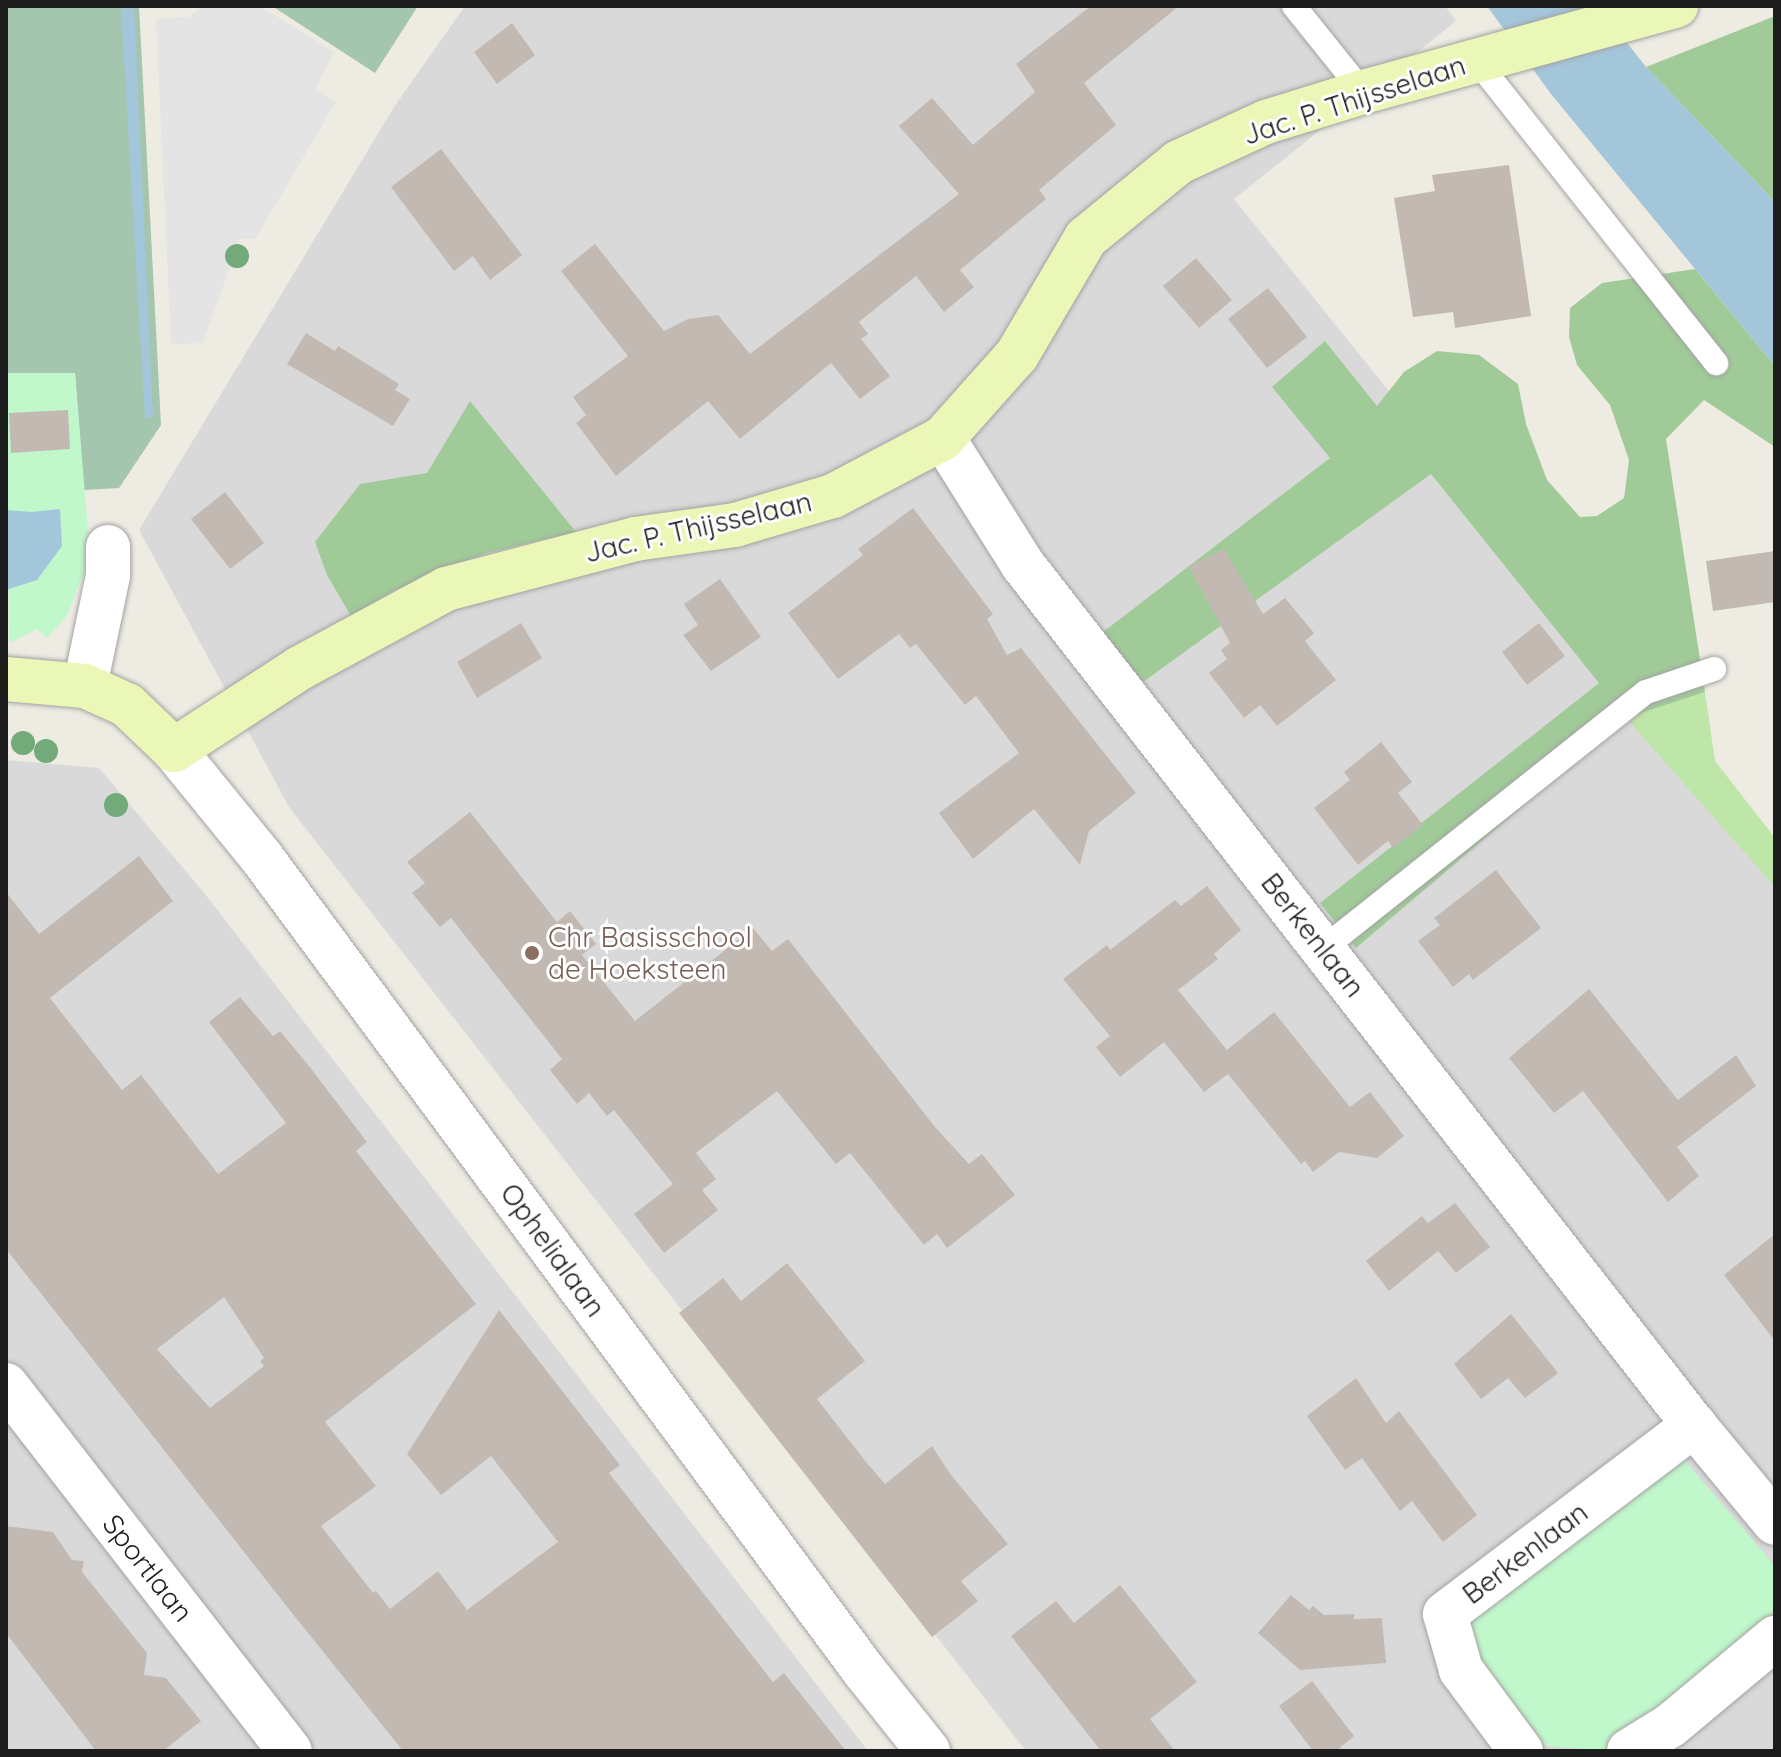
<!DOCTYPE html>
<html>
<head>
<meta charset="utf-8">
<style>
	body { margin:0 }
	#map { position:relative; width:1781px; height:1757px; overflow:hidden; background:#edebe2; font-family:Quicksand,sans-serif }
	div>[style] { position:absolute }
	.residential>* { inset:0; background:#dad9d9 }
	.grass>* { inset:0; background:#bfe6a9 }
	.forest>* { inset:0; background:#a0cb98 }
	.cemetery>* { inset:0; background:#a4c5ae }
	.park>* { inset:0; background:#c0f7cb }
	.parking>* { inset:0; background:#e4e4e4 }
	.water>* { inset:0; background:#a4c6da }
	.building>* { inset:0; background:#c2bab2 }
	.roads { filter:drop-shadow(0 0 2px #a3a3a3) drop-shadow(0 0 2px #a3a3a3) }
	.lane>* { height:24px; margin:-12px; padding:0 12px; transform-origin:12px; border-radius:12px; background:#fff }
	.street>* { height:44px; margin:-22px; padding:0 22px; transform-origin:22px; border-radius:22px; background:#fff }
	.secondary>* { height:44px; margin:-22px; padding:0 22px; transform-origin:22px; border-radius:22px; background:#ebf7b7 }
	.trees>* { width:24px; height:24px; margin:-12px; border-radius:50%; background:#73aa7a }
	.dots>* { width:22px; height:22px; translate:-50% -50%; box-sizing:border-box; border:4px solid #fff; border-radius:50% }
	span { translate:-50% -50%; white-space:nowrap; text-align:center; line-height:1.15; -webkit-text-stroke:6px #fff; paint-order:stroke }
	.street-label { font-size:28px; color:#1c1c1c }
	.education-label { font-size:28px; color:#785e54 }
	.left { translate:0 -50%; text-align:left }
	.frame { position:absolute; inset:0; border:8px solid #1c1c1c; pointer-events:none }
</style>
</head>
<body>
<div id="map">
	<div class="residential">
		<i style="clip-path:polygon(465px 6px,1445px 6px,1456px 21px,1234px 199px,1775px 870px,1775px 1751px,1026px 1751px,289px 807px,139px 530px,396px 104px)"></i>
		<i style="clip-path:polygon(6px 760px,99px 768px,205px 894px,868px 1751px,6px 1751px)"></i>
	</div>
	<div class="grass">
		<i style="clip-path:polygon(1705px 692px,1715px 761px,1775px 838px,1775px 887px,1626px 718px)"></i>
	</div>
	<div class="forest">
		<i style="clip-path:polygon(1775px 16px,1775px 202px,1646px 67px)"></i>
		<i style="clip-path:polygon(1695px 269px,1775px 366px,1775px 447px,1704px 400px,1666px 439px,1705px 692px,1626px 718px,1356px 948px,1320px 903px,1599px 683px,1431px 474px,1143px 682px,1103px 632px,1330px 458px,1272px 387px,1325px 341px,1377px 406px,1404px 372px,1437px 351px,1479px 355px,1518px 384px,1526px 424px,1547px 480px,1580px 517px,1597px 516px,1624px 498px,1629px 460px,1610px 405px,1577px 365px,1569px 337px,1570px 308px,1602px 283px)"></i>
		<i style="clip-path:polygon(470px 401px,576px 532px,486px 553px,393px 591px,351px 616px,327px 575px,315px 542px,360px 484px,427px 473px)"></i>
	</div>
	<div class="cemetery">
		<i style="clip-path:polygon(6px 6px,139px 6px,161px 425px,119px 488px,84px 490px,75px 374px,6px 373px)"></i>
		<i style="clip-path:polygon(272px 6px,418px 6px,375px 73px)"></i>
	</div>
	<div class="park">
		<i style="clip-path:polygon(6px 373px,75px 373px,90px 556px,67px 616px,47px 638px,37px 629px,9px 643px)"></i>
		<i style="clip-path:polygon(1680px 1455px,1775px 1566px,1775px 1613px,1608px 1751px,1546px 1746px,1480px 1661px,1470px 1618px)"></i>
	</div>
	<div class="parking">
		<i style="clip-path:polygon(202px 6px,260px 6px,334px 52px,315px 89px,336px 102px,255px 239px,240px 238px,203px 343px,171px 344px,156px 19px,189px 17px)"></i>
	</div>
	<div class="water">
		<i style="clip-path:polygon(121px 6px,134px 6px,153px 417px,145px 418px)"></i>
		<i style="clip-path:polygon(1487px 6px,1598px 6px,1646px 67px,1775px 202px,1775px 366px,1551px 94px)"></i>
		<i style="clip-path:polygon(60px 509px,62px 546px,37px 580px,6px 590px,6px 510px,32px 512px)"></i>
	</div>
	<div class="building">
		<i style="clip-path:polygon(1091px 6px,1179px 6px,1084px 83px,1116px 125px,1039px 190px,1046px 199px,960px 270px,974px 287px,944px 312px,916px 276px,859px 322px,868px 334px,861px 339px,890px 376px,860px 399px,831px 363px,740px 439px,708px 401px,616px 476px,576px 423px,586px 415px,573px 397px,628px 356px,561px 271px,595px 244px,664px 331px,688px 319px,718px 315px,750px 354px,959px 194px,899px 126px,932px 98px,973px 145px,1035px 92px,1016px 64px)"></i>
		<i style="clip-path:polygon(512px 23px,535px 55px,497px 84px,474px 52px)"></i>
		<i style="clip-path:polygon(441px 149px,522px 255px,490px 280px,473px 256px,454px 271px,391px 187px)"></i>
		<i style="clip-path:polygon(1509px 165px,1531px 316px,1455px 328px,1453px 312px,1413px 317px,1394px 198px,1435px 191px,1432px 175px)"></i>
		<i style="clip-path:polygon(1196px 258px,1232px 300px,1199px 328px,1163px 286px)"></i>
		<i style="clip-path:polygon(1268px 288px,1307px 337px,1267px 368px,1228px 319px)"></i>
		<i style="clip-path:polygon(306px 333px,335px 351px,338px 346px,399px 384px,395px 390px,410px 399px,393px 426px,287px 364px)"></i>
		<i style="clip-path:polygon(68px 410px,70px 449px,11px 453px,9px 413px)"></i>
		<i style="clip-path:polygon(225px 492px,264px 543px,230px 569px,191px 519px)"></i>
		<i style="clip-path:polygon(913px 508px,993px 614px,987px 619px,1007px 655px,1021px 648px,1136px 793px,1089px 831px,1080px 865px,1034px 809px,973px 859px,939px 813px,1019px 753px,976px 696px,965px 705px,916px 644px,910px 648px,899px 634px,838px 679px,788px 613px,863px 555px,858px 549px)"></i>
		<i style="clip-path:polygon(1224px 549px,1263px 614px,1285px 598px,1314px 633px,1305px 641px,1336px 680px,1277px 726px,1260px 705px,1244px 718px,1209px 673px,1227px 659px,1221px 650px,1230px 643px,1189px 566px)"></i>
		<i style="clip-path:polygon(1775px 551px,1775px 602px,1713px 611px,1706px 561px)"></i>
		<i style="clip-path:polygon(720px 579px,761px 637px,711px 671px,683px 635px,698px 625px,684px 604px)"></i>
		<i style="clip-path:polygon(521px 623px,542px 658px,477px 698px,457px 662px)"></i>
		<i style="clip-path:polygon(1539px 623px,1565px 656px,1527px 685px,1502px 652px)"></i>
		<i style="clip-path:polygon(1381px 742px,1412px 782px,1398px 793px,1423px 825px,1393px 848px,1388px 841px,1358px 865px,1314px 808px,1350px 780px,1344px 772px)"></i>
		<i style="clip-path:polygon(470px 812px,557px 922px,570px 911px,596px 944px,582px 955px,635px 1021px,753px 928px,772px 951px,788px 939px,935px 1127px,969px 1164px,982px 1154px,1015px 1195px,947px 1248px,937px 1234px,924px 1245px,850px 1153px,836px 1164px,777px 1091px,696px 1153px,716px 1179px,702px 1190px,718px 1210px,664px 1253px,634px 1214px,673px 1184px,614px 1110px,607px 1116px,589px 1093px,577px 1104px,550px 1070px,562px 1059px,451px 918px,440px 927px,412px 893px,425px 883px,407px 862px)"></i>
		<i style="clip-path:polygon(evenodd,139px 856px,173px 901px,50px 998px,122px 1090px,141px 1075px,218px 1174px,286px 1123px,209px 1022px,240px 997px,273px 1036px,280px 1031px,309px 1066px,367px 1142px,356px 1151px,476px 1304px,325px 1422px,376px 1486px,321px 1526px,373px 1593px,376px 1591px,390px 1609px,438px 1571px,467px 1610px,558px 1542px,491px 1456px,441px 1495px,407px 1454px,499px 1310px,620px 1465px,609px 1473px,773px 1682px,784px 1673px,846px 1751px,403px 1751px,292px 1613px,6px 1249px,6px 892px,39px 934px,139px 856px,224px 1297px,264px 1358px,260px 1361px,264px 1366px,210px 1408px,157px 1349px,224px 1297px)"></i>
		<i style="clip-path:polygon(1496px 870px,1541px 928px,1473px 980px,1469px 974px,1453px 987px,1418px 941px,1440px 925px,1434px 918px)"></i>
		<i style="clip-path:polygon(1207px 886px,1241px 930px,1214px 954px,1218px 959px,1178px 990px,1227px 1050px,1274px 1012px,1350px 1107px,1370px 1092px,1404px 1136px,1377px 1158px,1339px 1152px,1313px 1172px,1305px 1161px,1301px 1164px,1228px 1074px,1204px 1092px,1164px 1042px,1120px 1077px,1096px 1047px,1110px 1036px,1063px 979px,1107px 945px,1110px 950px,1175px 900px,1181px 906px)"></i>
		<i style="clip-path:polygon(1589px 989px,1678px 1100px,1736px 1055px,1756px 1086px,1677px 1147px,1699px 1176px,1668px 1202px,1583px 1091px,1554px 1113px,1509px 1058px)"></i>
		<i style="clip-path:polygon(1455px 1203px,1490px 1247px,1456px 1273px,1438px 1251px,1389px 1291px,1366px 1261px,1422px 1216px,1428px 1223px)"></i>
		<i style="clip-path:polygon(1775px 1234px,1775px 1341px,1724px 1275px)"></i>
		<i style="clip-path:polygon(787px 1263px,865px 1361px,817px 1399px,866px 1462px,885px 1484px,932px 1446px,951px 1475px,1008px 1544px,961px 1581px,978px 1601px,932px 1637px,679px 1313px,723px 1278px,741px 1301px)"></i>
		<i style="clip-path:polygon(1511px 1314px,1558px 1373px,1525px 1398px,1508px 1378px,1481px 1399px,1454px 1364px)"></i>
		<i style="clip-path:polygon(1356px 1378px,1386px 1423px,1399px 1411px,1477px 1515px,1443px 1542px,1412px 1501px,1400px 1511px,1362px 1458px,1345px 1470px,1307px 1416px)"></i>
		<i style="clip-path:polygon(6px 1526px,53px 1532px,72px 1560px,84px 1561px,82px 1572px,147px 1653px,144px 1675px,166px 1678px,201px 1721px,163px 1751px,96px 1751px,6px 1633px)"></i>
		<i style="clip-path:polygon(1120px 1585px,1197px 1682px,1150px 1719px,1175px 1751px,1101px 1751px,1011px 1636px,1056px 1601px,1074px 1623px)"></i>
		<i style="clip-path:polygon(1291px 1595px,1309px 1610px,1313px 1606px,1324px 1615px,1354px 1614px,1354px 1619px,1382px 1618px,1386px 1663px,1300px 1670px,1258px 1633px)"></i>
		<i style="clip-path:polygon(1312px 1681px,1354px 1736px,1336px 1751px,1313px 1751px,1279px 1706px)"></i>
	</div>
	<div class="roads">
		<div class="lane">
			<i style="left:1294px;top:6px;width:110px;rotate:51.3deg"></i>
			<i style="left:1476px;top:60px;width:387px;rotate:51.6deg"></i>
			<i style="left:1324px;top:948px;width:411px;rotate:-38.5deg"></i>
			<i style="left:1646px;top:692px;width:72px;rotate:-18.7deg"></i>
		</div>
		<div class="street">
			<i style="left:943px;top:438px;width:150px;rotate:57.8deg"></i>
			<i style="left:1023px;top:565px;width:1091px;rotate:52.04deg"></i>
			<i style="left:1694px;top:1425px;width:127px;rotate:50.4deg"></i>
			<i style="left:85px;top:686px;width:112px;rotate:-78.2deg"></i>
			<i style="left:108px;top:576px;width:29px;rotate:-90deg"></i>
			<i style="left:174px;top:750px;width:139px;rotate:50.8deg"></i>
			<i style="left:262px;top:858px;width:1013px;rotate:53.47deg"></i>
			<i style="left:865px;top:1672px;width:101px;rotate:51.4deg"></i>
			<i style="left:6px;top:1385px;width:463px;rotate:52.2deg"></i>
			<i style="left:1521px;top:1751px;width:101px;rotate:-126.5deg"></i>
			<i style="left:1461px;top:1670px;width:58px;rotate:-105.9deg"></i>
			<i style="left:1445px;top:1614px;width:313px;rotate:-37.2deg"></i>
			<i style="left:1629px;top:1751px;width:49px;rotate:-31.8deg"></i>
			<i style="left:1671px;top:1725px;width:136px;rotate:-39.9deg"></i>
		</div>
		<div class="secondary">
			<i style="left:6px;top:679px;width:79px;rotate:5.1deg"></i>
			<i style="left:85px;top:686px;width:46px;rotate:24.3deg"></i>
			<i style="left:127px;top:705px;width:65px;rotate:43.8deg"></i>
			<i style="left:174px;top:750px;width:150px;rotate:-33.1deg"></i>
			<i style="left:300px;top:668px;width:166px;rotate:-28.4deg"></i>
			<i style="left:446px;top:589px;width:196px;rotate:-14.8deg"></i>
			<i style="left:635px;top:539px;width:101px;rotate:-8deg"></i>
			<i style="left:735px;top:525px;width:102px;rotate:-16.5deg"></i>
			<i style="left:833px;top:496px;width:124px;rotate:-27.8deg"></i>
			<i style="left:943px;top:438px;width:111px;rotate:-48.3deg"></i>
			<i style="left:1017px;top:355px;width:136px;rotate:-59.5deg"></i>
			<i style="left:1086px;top:238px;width:120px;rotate:-39.3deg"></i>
			<i style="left:1179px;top:162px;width:96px;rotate:-24.7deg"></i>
			<i style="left:1266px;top:122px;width:102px;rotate:-17.2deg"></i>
			<i style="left:1363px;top:92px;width:325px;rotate:-15.4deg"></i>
		</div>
	</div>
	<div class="trees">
		<i style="left:237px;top:256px"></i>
		<i style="left:23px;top:743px"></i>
		<i style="left:46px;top:751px"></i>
		<i style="left:116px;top:805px"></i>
	</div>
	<div class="dots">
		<i style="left:532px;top:953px;background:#8d6e63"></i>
	</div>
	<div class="street-label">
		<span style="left:1354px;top:100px;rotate:-18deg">Jac. P. Thijsselaan</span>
		<span style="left:698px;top:527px;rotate:-13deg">Jac. P. Thijsselaan</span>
		<span style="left:1313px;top:935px;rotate:52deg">Berkenlaan</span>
		<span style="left:553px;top:1250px;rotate:54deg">Ophelialaan</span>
		<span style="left:1525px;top:1553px;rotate:-37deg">Berkenlaan</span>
		<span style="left:148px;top:1568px;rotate:52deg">Sportlaan</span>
	</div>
	<div class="education-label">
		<span class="left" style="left:548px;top:953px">Chr Basisschool<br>de Hoeksteen</span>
	</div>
	<div class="frame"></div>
</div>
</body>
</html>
